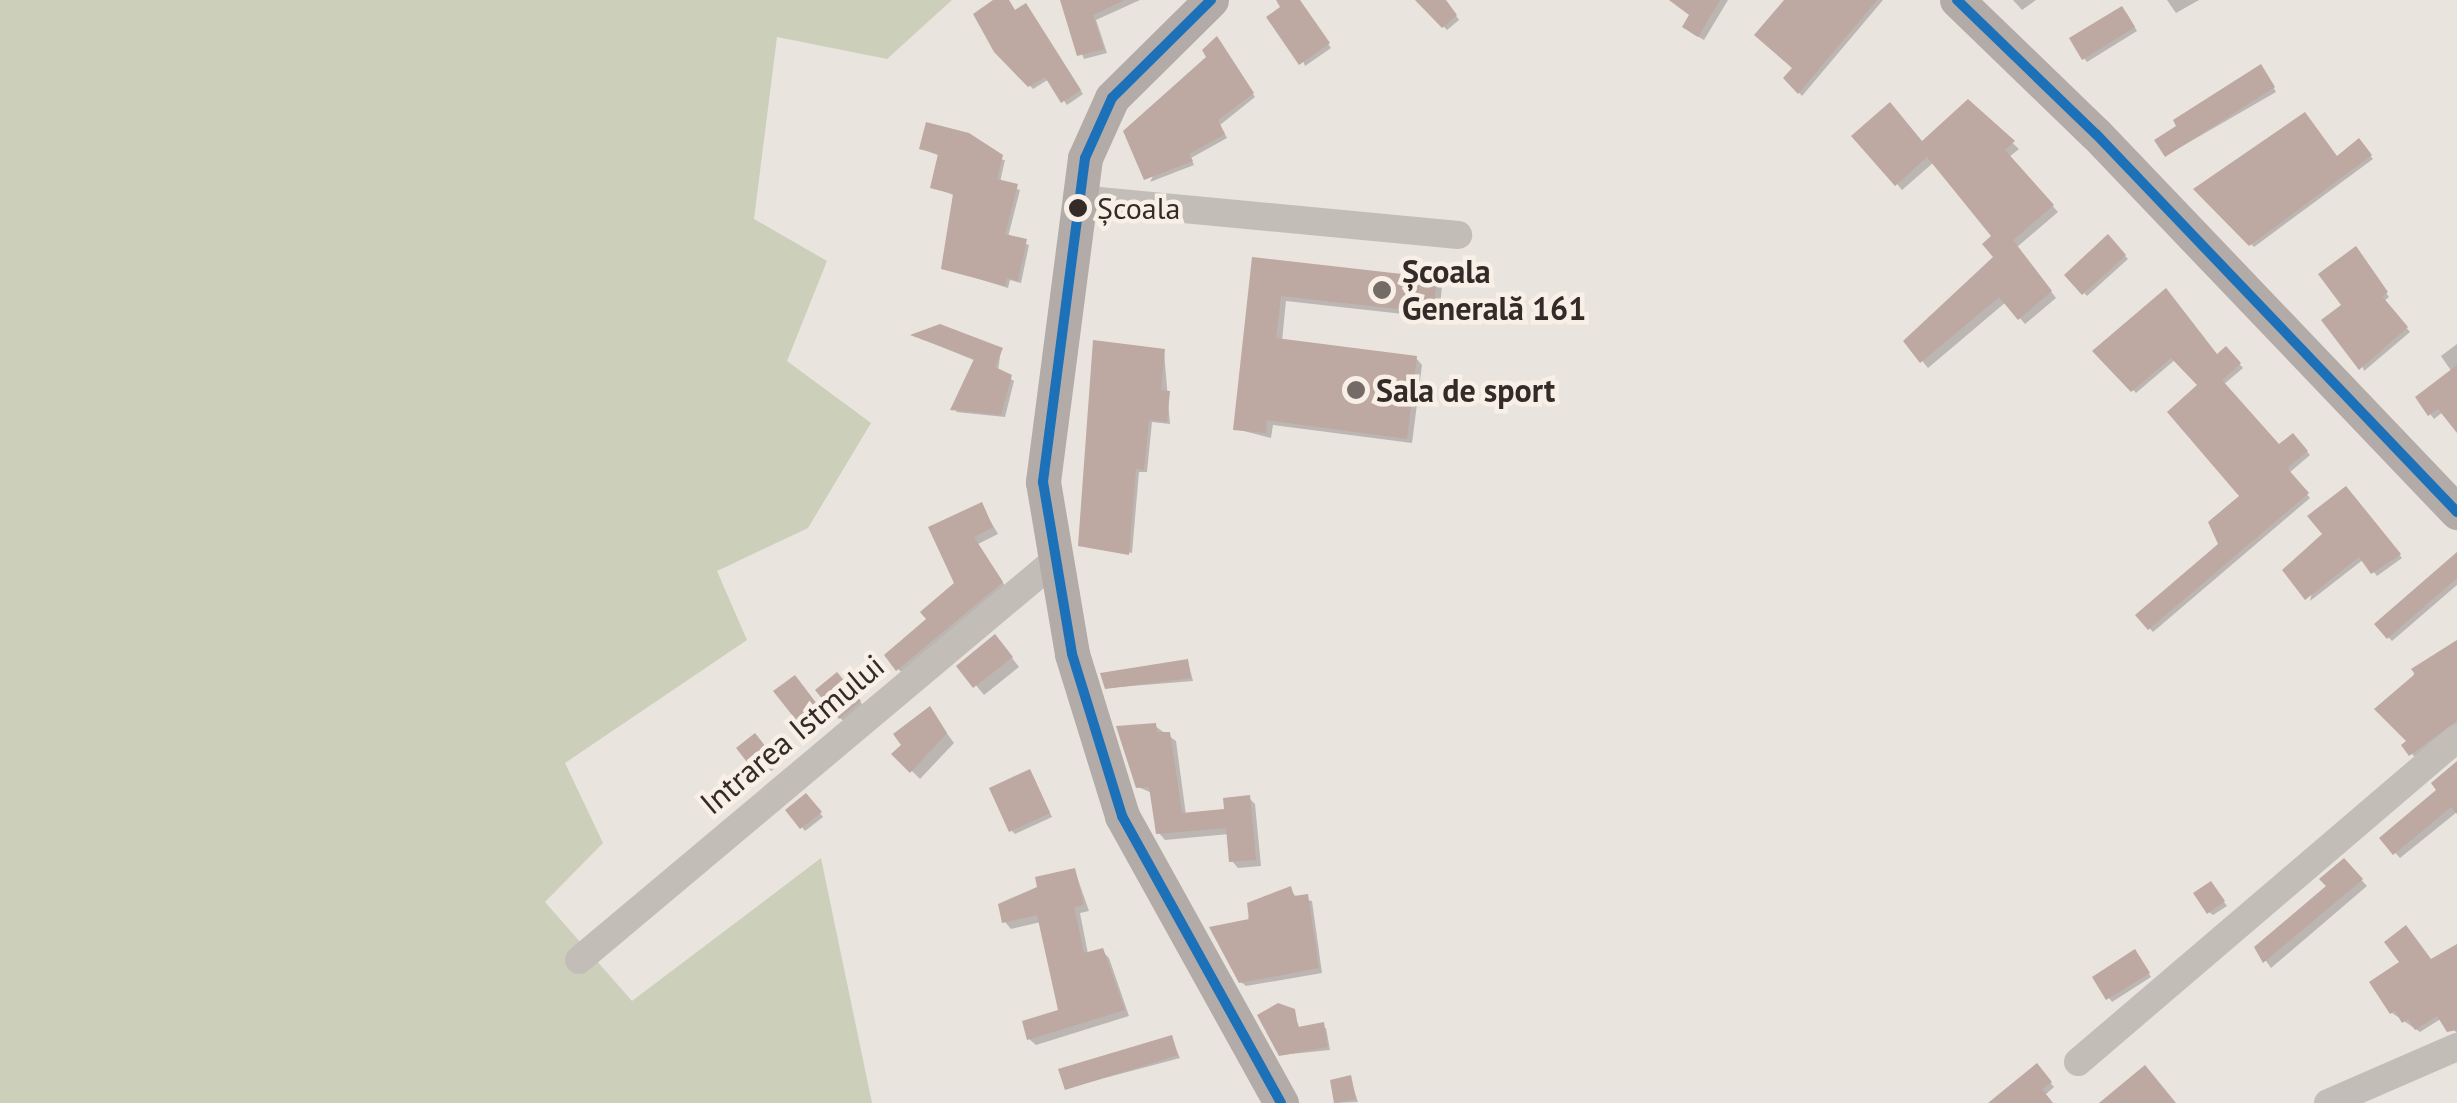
<!DOCTYPE html>
<html>
<head>
<meta charset="utf-8">
<style>
	body { margin:0 }
	#map { position:relative; width:2457px; height:1103px; overflow:hidden; background:#eae4df; font-family:"PT Sans",sans-serif }
	div>[style] { position:absolute }
	.green>* { inset:0; background:#cccfba }
	.shadow>* { inset:0; background:#0003 }
	.building>* { inset:0; background:#bda8a2 }
	.minor>* { height:28px; margin:-14px; padding:0 14px; transform-origin:14px; border-radius:14px; background:#c3bdb8 }
	.major>* { height:35px; margin:-17.5px; padding:0 17.5px; transform-origin:17.5px; border-radius:17.5px; background:#b2aba7 }
	.bus-1>* { height:10px; margin:-5px; padding:0 5px; transform-origin:5px; border-radius:5px; background:#1d71b8 }
	.dots>* { width:28px; height:28px; translate:-50% -50%; box-sizing:border-box; border:5px solid #f8efe6; border-radius:50% }
	span { translate:-50% -50%; white-space:nowrap; text-align:center; line-height:1.15; -webkit-text-stroke:9px #f8efe6; paint-order:stroke }
	.bus-label { font-size:30px; color:#342a27 }
	.left { translate:0 -50%; text-align:left }
	.poi-label { font-size:32px; color:#342a27; font-weight:700 }
	.street-label { font-size:32px; color:#342a27 }
</style>
</head>
<body>
<div id="map">
	<div class="green">
		<i style="clip-path:polygon(0 0,952px 0,887px 59px,777px 37px,754px 219px,827px 261px,787px 361px,871px 423px,808px 528px,717px 571px,747px 640px,565px 763px,603px 843px,545px 902px,632px 1001px,821px 858px,872px 1103px,0 1103px)"></i>
	</div>
	<div class="shadow">
		<i style="clip-path:polygon(998px 0,1008px 0,1016px 12px,1029px 10px,1083px 94px,1067px 105px,1049px 79px,1033px 89px,996px 51px)"></i>
		<i style="clip-path:polygon(1062px 0,1140px 0,1096px 20px,1107px 53px,1084px 59px)"></i>
		<i style="clip-path:polygon(1279px 0,1298px 0,1331px 48px,1305px 66px)"></i>
		<i style="clip-path:polygon(1418px 0,1445px 0,1459px 20px,1447px 30px)"></i>
		<i style="clip-path:polygon(1671px 0,1728px 0,1704px 40px,1690px 32px,1692px 15px)"></i>
		<i style="clip-path:polygon(1788px 0,1883px 0,1802px 96px,1787px 78px,1795px 68px)"></i>
		<i style="clip-path:polygon(2013px 0,2036px 0,2022px 10px)"></i>
		<i style="clip-path:polygon(2167px 0,2199px 0,2176px 13px)"></i>
		<i style="clip-path:polygon(2126px 12px,2137px 31px,2087px 62px,2084px 58px)"></i>
		<i style="clip-path:polygon(1220px 42px,1255px 97px,1220px 125px,1227px 138px,1191px 158px,1194px 165px,1150px 182px)"></i>
		<i style="clip-path:polygon(2264px 71px,2276px 92px,2167px 155px)"></i>
		<i style="clip-path:polygon(1968px 102px,2019px 149px,2009px 157px,2058px 212px,2017px 247px,2056px 298px,2025px 324px,2006px 302px,1928px 368px,1906px 341px,1996px 258px,1994px 236px,1934px 162px,1902px 190px,1897px 184px,1922px 144px)"></i>
		<i style="clip-path:polygon(2359px 142px,2373px 159px,2254px 247px,2197px 189px,2337px 158px)"></i>
		<i style="clip-path:polygon(922px 149px,1005px 160px,1000px 182px,1020px 190px,1008px 237px,1029px 245px,1021px 283px,1010px 280px,1008px 288px,944px 268px,956px 196px,933px 187px,940px 156px)"></i>
		<i style="clip-path:polygon(2108px 238px,2128px 259px,2087px 296px,2067px 275px)"></i>
		<i style="clip-path:polygon(2359px 253px,2389px 297px,2384px 301px,2410px 332px,2364px 371px,2345px 306px)"></i>
		<i style="clip-path:polygon(1254px 260px,1436px 280px,1442px 286px,1439px 318px,1286px 301px,1282px 341px,1416px 358px,1422px 365px,1412px 443px,1273px 425px,1271px 438px,1236px 429px)"></i>
		<i style="clip-path:polygon(915px 336px,1001px 350px,998px 371px,1014px 381px,1005px 417px,956px 412px,976px 361px)"></i>
		<i style="clip-path:polygon(2457px 344px,2457px 431px,2443px 412px,2434px 419px,2418px 398px,2452px 372px,2441px 356px)"></i>
		<i style="clip-path:polygon(2226px 349px,2243px 368px,2223px 385px,2279px 448px,2293px 436px,2310px 455px,2289px 473px,2310px 498px,2153px 632px,2138px 615px,2221px 545px,2243px 496px,2201px 386px,2176px 359px,2136px 393px,2096px 351px,2218px 357px)"></i>
		<i style="clip-path:polygon(1164px 351px,1170px 424px,1152px 422px,1147px 472px,1139px 472px,1132px 553px,1080px 544px)"></i>
		<i style="clip-path:polygon(2346px 490px,2402px 558px,2377px 576px,2364px 559px,2310px 601px,2325px 535px)"></i>
		<i style="clip-path:polygon(981px 505px,998px 534px,978px 544px,1007px 589px,905px 675px,898px 669px,957px 584px)"></i>
		<i style="clip-path:polygon(2457px 570px,2457px 585px,2392px 641px,2378px 625px)"></i>
		<i style="clip-path:polygon(2457px 643px,2457px 726px,2416px 758px,2404px 746px,2410px 741px,2414px 670px)"></i>
		<i style="clip-path:polygon(1003px 646px,1019px 667px,984px 695px,960px 666px)"></i>
		<i style="clip-path:polygon(1188px 662px,1193px 681px,1107px 688px)"></i>
		<i style="clip-path:polygon(845px 683px,867px 710px,849px 726px,840px 718px)"></i>
		<i style="clip-path:polygon(803px 686px,823px 713px,806px 727px,798px 718px)"></i>
		<i style="clip-path:polygon(929px 709px,954px 743px,920px 779px,895px 754px)"></i>
		<i style="clip-path:polygon(1155px 726px,1176px 741px,1186px 815px,1226px 811px,1249px 798px,1255px 804px,1261px 866px,1238px 868px,1232px 861px,1229px 834px,1165px 840px,1159px 833px,1152px 793px,1138px 787px)"></i>
		<i style="clip-path:polygon(758px 740px,778px 766px,763px 777px,760px 774px)"></i>
		<i style="clip-path:polygon(2457px 764px,2457px 812px,2400px 858px,2382px 838px,2440px 790px)"></i>
		<i style="clip-path:polygon(1033px 776px,1052px 817px,1015px 834px,1011px 830px)"></i>
		<i style="clip-path:polygon(806px 796px,823px 817px,805px 831px,788px 810px)"></i>
		<i style="clip-path:polygon(2344px 861px,2367px 886px,2271px 968px,2257px 948px,2329px 886px)"></i>
		<i style="clip-path:polygon(1075px 871px,1089px 911px,1080px 913px,1088px 954px,1102px 951px,1109px 958px,1129px 1016px,1036px 1045px,1029px 1039px,1061px 1011px,1041px 922px,1011px 929px,1005px 922px)"></i>
		<i style="clip-path:polygon(2214px 888px,2227px 906px,2213px 915px,2209px 912px)"></i>
		<i style="clip-path:polygon(1290px 889px,1297px 898px,1312px 901px,1322px 973px,1246px 986px,1241px 982px,1250px 904px)"></i>
		<i style="clip-path:polygon(2457px 946px,2457px 1033px,2442px 1018px,2420px 1032px,2392px 1013px,2431px 961px)"></i>
		<i style="clip-path:polygon(2138px 956px,2151px 977px,2112px 1002px,2095px 978px)"></i>
		<i style="clip-path:polygon(1293px 1012px,1300px 1029px,1326px 1028px,1330px 1050px,1281px 1055px)"></i>
		<i style="clip-path:polygon(1171px 1038px,1180px 1058px,1067px 1088px)"></i>
		<i style="clip-path:polygon(2037px 1067px,2054px 1087px,2045px 1095px,2051px 1103px,1992px 1103px)"></i>
		<i style="clip-path:polygon(1350px 1078px,1358px 1102px,1336px 1103px,1332px 1082px)"></i>
	</div>
	<div class="building">
		<i style="clip-path:polygon(993px 0,1009px 0,1015px 10px,1026px 3px,1081px 90px,1061px 103px,1045px 77px,1028px 87px,994px 52px,973px 14px)"></i>
		<i style="clip-path:polygon(1060px 0,1125px 0,1093px 15px,1104px 49px,1077px 56px)"></i>
		<i style="clip-path:polygon(1276px 0,1300px 0,1330px 43px,1299px 65px,1266px 17px,1280px 7px)"></i>
		<i style="clip-path:polygon(1415px 0,1446px 0,1457px 15px,1442px 28px)"></i>
		<i style="clip-path:polygon(1669px 0,1720px 0,1698px 37px,1682px 27px,1689px 15px)"></i>
		<i style="clip-path:polygon(1784px 0,1877px 0,1798px 94px,1783px 78px,1792px 68px,1754px 35px)"></i>
		<i style="clip-path:polygon(2122px 6px,2135px 27px,2082px 60px,2069px 38px)"></i>
		<i style="clip-path:polygon(1217px 36px,1254px 93px,1218px 120px,1225px 134px,1189px 154px,1193px 161px,1144px 180px,1123px 131px,1206px 57px,1202px 50px)"></i>
		<i style="clip-path:polygon(2261px 64px,2275px 87px,2165px 157px,2154px 140px,2176px 126px,2173px 120px)"></i>
		<i style="clip-path:polygon(1968px 99px,2015px 141px,2005px 150px,2054px 205px,2013px 240px,2052px 291px,2018px 320px,1999px 297px,1920px 363px,1903px 341px,1993px 257px,1982px 244px,1991px 236px,1927px 157px,1895px 186px,1851px 136px,1890px 102px,1922px 141px)"></i>
		<i style="clip-path:polygon(2305px 112px,2337px 156px,2359px 138px,2372px 155px,2249px 246px,2193px 189px)"></i>
		<i style="clip-path:polygon(926px 122px,969px 133px,1003px 155px,997px 179px,1018px 184px,1005px 234px,1027px 239px,1018px 281px,1007px 278px,1005px 286px,941px 269px,953px 194px,930px 188px,938px 154px,919px 149px)"></i>
		<i style="clip-path:polygon(2108px 234px,2126px 255px,2082px 295px,2064px 275px)"></i>
		<i style="clip-path:polygon(2356px 246px,2388px 292px,2382px 296px,2408px 327px,2359px 370px,2321px 320px,2341px 305px,2318px 274px)"></i>
		<i style="clip-path:polygon(1252px 257px,1437px 278px,1433px 313px,1281px 296px,1276px 338px,1417px 356px,1407px 439px,1267px 420px,1266px 433px,1233px 430px)"></i>
		<i style="clip-path:polygon(2166px 288px,2217px 354px,2226px 346px,2241px 363px,2222px 380px,2279px 444px,2293px 433px,2308px 451px,2287px 468px,2309px 493px,2148px 630px,2135px 615px,2218px 544px,2208px 522px,2239px 496px,2167px 412px,2197px 385px,2171px 358px,2131px 392px,2092px 351px)"></i>
		<i style="clip-path:polygon(940px 324px,1003px 348px,995px 367px,1012px 375px,1001px 415px,950px 410px,974px 359px,910px 335px)"></i>
		<i style="clip-path:polygon(1093px 340px,1165px 349px,1161px 390px,1170px 391px,1167px 422px,1149px 420px,1144px 470px,1136px 469px,1129px 555px,1078px 546px)"></i>
		<i style="clip-path:polygon(2457px 365px,2457px 433px,2438px 409px,2428px 416px,2415px 397px)"></i>
		<i style="clip-path:polygon(2346px 486px,2401px 554px,2371px 574px,2359px 557px,2305px 600px,2282px 570px,2322px 534px,2307px 516px)"></i>
		<i style="clip-path:polygon(982px 502px,993px 527px,974px 537px,1003px 582px,896px 671px,884px 655px,926px 619px,920px 612px,954px 583px,928px 527px)"></i>
		<i style="clip-path:polygon(2457px 552px,2457px 578px,2387px 639px,2374px 624px)"></i>
		<i style="clip-path:polygon(995px 634px,1013px 657px,973px 688px,956px 666px)"></i>
		<i style="clip-path:polygon(2457px 640px,2457px 721px,2409px 756px,2401px 745px,2406px 741px,2374px 709px,2415px 674px,2411px 669px)"></i>
		<i style="clip-path:polygon(1188px 659px,1191px 678px,1105px 689px,1100px 673px)"></i>
		<i style="clip-path:polygon(837px 672px,861px 701px,839px 719px,815px 690px)"></i>
		<i style="clip-path:polygon(795px 675px,817px 704px,796px 720px,773px 691px)"></i>
		<i style="clip-path:polygon(930px 706px,947px 733px,910px 773px,891px 754px,901px 745px,893px 734px)"></i>
		<i style="clip-path:polygon(1156px 723px,1157px 732px,1170px 732px,1182px 813px,1224px 809px,1223px 798px,1250px 795px,1256px 860px,1229px 862px,1226px 828px,1156px 834px,1149px 787px,1136px 788px,1116px 726px)"></i>
		<i style="clip-path:polygon(755px 733px,777px 761px,758px 776px,736px 748px)"></i>
		<i style="clip-path:polygon(2457px 761px,2457px 814px,2451px 807px,2393px 855px,2379px 838px,2436px 790px,2431px 783px)"></i>
		<i style="clip-path:polygon(1030px 769px,1050px 813px,1009px 832px,989px 788px)"></i>
		<i style="clip-path:polygon(806px 793px,822px 812px,800px 829px,785px 810px)"></i>
		<i style="clip-path:polygon(2344px 858px,2363px 879px,2263px 963px,2254px 947px,2326px 886px,2319px 879px)"></i>
		<i style="clip-path:polygon(1075px 868px,1084px 905px,1074px 907px,1084px 953px,1103px 948px,1125px 1010px,1027px 1040px,1022px 1021px,1058px 1010px,1037px 915px,1002px 923px,998px 904px,1037px 887px,1035px 877px)"></i>
		<i style="clip-path:polygon(2211px 881px,2225px 901px,2207px 914px,2193px 893px)"></i>
		<i style="clip-path:polygon(1291px 886px,1294px 896px,1308px 894px,1319px 968px,1239px 983px,1209px 927px,1249px 919px,1247px 903px)"></i>
		<i style="clip-path:polygon(2406px 925px,2431px 959px,2457px 944px,2457px 1030px,2447px 1032px,2437px 1016px,2415px 1030px,2408px 1019px,2402px 1023px,2395px 1011px,2390px 1014px,2369px 982px,2399px 962px,2384px 942px)"></i>
		<i style="clip-path:polygon(2135px 949px,2150px 973px,2106px 1000px,2092px 977px)"></i>
		<i style="clip-path:polygon(1278px 1003px,1295px 1009px,1298px 1027px,1324px 1022px,1328px 1047px,1279px 1056px,1257px 1015px)"></i>
		<i style="clip-path:polygon(1172px 1035px,1178px 1055px,1065px 1090px,1058px 1069px)"></i>
		<i style="clip-path:polygon(2037px 1063px,2052px 1082px,2042px 1089px,2053px 1103px,1988px 1103px)"></i>
		<i style="clip-path:polygon(2145px 1065px,2176px 1103px,2099px 1103px)"></i>
		<i style="clip-path:polygon(1351px 1075px,1356px 1099px,1334px 1103px,1330px 1080px)"></i>
	</div>
	<div class="minor">
		<i style="left:1078px;top:199px;width:382px;rotate:5.4deg"></i>
		<i style="left:579px;top:960px;width:618px;rotate:-40.01deg"></i>
		<i style="left:2078px;top:1062px;width:499px;rotate:-40.5deg"></i>
		<i style="left:2328px;top:1103px;width:141px;rotate:-23.5deg"></i>
	</div>
	<div class="major">
		<i style="left:1211px;top:0;width:139px;rotate:135.3deg"></i>
		<i style="left:1112px;top:98px;width:66px;rotate:114.2deg"></i>
		<i style="left:1085px;top:158px;width:327px;rotate:97.4deg"></i>
		<i style="left:1043px;top:482px;width:174px;rotate:80.4deg"></i>
		<i style="left:1072px;top:654px;width:170px;rotate:72.8deg"></i>
		<i style="left:1122px;top:816px;width:328px;rotate:61deg"></i>
		<i style="left:1957px;top:0;width:193px;rotate:44deg"></i>
		<i style="left:2096px;top:134px;width:523px;rotate:46.32deg"></i>
	</div>
	<div class="bus-1">
		<i style="left:1211px;top:0;width:139px;rotate:135.3deg"></i>
		<i style="left:1112px;top:98px;width:66px;rotate:114.2deg"></i>
		<i style="left:1085px;top:158px;width:327px;rotate:97.4deg"></i>
		<i style="left:1043px;top:482px;width:174px;rotate:80.4deg"></i>
		<i style="left:1072px;top:654px;width:170px;rotate:72.8deg"></i>
		<i style="left:1122px;top:816px;width:328px;rotate:61deg"></i>
		<i style="left:1957px;top:0;width:193px;rotate:44deg"></i>
		<i style="left:2096px;top:134px;width:523px;rotate:46.32deg"></i>
	</div>
	<div class="dots">
		<i style="left:1078px;top:208px;background:#342a27"></i>
		<i style="left:1382px;top:290px;background:#746b67"></i>
		<i style="left:1356px;top:390px;background:#746b67"></i>
	</div>
	<div class="bus-label">
		<span class="left" style="left:1097px;top:208px">Școala</span>
	</div>
	<div class="poi-label">
		<span class="left" style="left:1402px;top:290px">Școala<br>Generală 161</span>
		<span class="left" style="left:1376px;top:390px">Sala de sport</span>
	</div>
	<div class="street-label">
		<span style="left:792px;top:734px;rotate:-40deg">Intrarea Istmului</span>
	</div>
</div>
</body>
</html>
